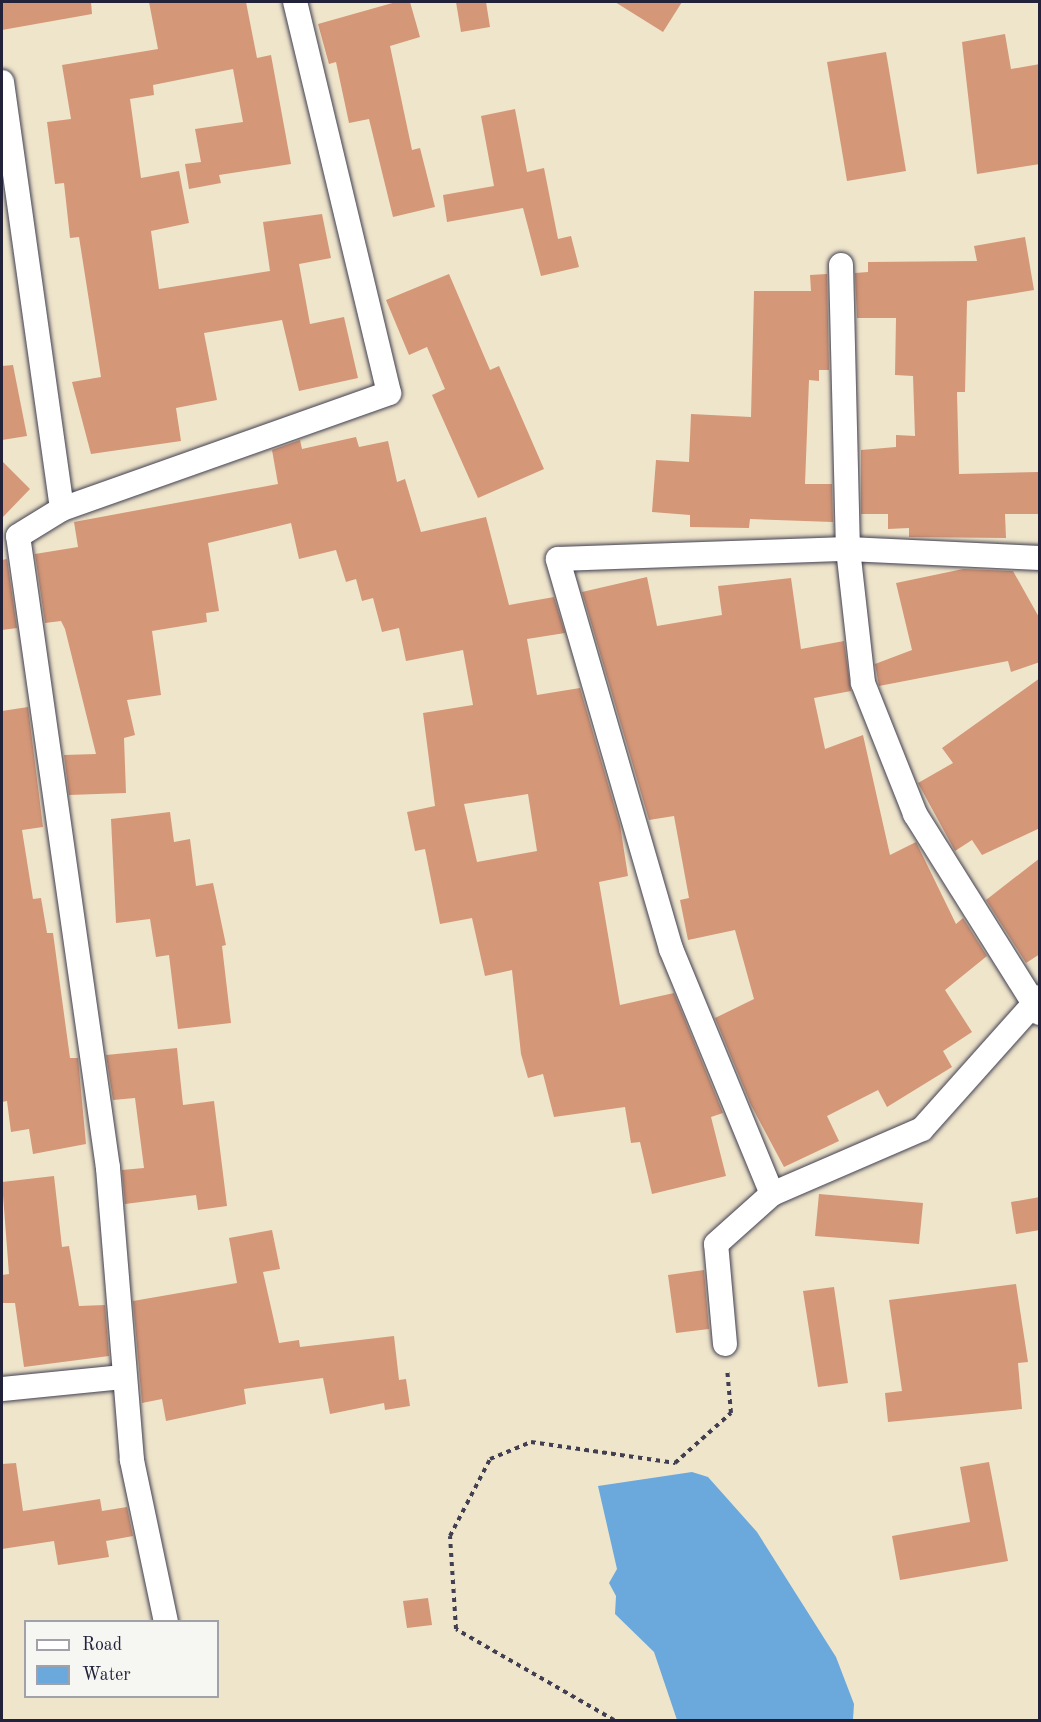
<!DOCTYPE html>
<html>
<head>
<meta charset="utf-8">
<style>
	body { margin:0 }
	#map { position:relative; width:1041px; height:1722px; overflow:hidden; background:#efe5cb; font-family:"Old Standard TT",serif }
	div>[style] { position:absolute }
	.water>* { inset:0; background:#6ba9dd }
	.building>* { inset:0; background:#d49778 }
	.path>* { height:4px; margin-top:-2px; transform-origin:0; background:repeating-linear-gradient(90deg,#413f51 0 4.5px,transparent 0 9px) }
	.roads { filter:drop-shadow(0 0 2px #413f51) drop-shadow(0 0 2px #413f51) }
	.minor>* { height:24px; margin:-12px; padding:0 12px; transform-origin:12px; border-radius:12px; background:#fff }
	span { translate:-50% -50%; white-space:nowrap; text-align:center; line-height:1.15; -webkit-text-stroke:6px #f6f6f2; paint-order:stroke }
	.frame { position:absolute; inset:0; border:3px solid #22223b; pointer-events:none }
	.legend { position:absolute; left:24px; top:1620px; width:195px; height:78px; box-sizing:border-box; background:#f6f6f2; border:2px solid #a1a1a9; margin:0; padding:8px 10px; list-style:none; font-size:18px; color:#22223b }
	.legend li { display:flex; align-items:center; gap:12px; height:30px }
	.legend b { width:30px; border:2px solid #a1a1a9 }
</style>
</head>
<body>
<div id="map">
	<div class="water">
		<i style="clip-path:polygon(692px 1472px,708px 1477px,757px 1532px,836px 1657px,854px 1704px,853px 1720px,677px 1720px,654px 1652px,615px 1614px,616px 1596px,609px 1583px,617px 1569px,598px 1486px)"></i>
	</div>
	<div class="building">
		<i style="clip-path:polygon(2px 2px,91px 2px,92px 14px,2px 30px)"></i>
		<i style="clip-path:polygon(149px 2px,246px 2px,257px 58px,271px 55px,291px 164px,219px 175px,221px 183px,189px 189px,185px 164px,201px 162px,195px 129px,243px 122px,233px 69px,153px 85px,154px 95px,130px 99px,141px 178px,179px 171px,189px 223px,151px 231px,159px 289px,270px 271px,263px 222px,322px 214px,331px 258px,299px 264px,310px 324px,344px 317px,358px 378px,299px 391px,282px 320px,204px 333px,217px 400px,176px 408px,181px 441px,91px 454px,72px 382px,101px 377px,79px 237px,70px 238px,64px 183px,55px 184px,47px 122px,71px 119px,62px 65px,158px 49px)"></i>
		<i style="clip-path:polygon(396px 2px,410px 2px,420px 37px,390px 46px,412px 150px,420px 148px,435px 207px,393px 217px,369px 119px,349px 123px,336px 62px,329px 64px,318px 24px)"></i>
		<i style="clip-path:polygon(456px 2px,486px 2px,490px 27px,461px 32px)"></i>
		<i style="clip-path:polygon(615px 2px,682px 2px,663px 32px)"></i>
		<i style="clip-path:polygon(1005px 34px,1011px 69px,1040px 64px,1040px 164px,977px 174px,962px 42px)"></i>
		<i style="clip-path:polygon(886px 52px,906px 171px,847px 181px,827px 62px)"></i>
		<i style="clip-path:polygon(515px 109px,527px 172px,544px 168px,558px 239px,571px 236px,579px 267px,541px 276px,523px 208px,447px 222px,443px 195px,494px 186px,481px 116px)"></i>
		<i style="clip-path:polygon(1025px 237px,1034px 290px,967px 301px,965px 392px,957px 392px,959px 474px,1038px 472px,1038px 514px,1005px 514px,1006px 538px,909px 537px,909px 528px,888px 529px,888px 514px,861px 514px,861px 450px,896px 447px,896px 435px,915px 436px,913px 376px,895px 375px,896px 318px,857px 318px,855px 273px,868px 272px,868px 262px,977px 261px,974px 246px)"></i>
		<i style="clip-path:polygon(449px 274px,490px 370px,499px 366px,544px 469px,478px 498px,432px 395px,445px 389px,427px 347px,409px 355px,386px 300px)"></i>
		<i style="clip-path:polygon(827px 274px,829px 370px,819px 370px,819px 381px,809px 380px,805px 484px,832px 484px,833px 522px,750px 519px,749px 528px,690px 527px,690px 515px,652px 512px,656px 460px,689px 462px,691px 414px,751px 417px,754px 291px,811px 291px,810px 275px)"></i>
		<i style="clip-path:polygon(13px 365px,27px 436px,2px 440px,2px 366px)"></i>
		<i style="clip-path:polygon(evenodd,356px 437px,359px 447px,388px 441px,397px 482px,405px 479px,421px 532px,486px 517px,509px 605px,554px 597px,565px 633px,527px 639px,537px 695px,580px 688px,620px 825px,628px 876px,599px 882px,620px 1005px,674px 993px,723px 1113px,711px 1117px,726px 1176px,652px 1194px,640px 1142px,631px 1143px,625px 1107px,554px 1117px,543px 1074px,528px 1078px,521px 1054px,512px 970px,485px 976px,472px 918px,440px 924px,425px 849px,415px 851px,407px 812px,435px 806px,423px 713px,473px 705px,463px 650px,406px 661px,399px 628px,382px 632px,373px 598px,362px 601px,356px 579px,346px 582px,336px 550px,299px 559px,291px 523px,208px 543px,219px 611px,206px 613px,207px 622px,152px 631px,161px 695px,127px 700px,135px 735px,124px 738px,126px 793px,69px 795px,64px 755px,96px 754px,65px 629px,61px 621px,45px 623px,35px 554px,78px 547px,74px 522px,278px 484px,272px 450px,300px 440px,302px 449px,356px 437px,528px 794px,537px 851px,477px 862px,464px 804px,528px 794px)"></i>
		<i style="clip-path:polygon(2px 461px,30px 489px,2px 518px)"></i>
		<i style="clip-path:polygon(7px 559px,17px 628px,2px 630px,2px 560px)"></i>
		<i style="clip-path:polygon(963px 569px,1013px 571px,1040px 619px,1040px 662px,1011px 672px,1008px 661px,879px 686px,875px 664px,912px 650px,896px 583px)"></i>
		<i style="clip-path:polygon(647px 577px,657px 626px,722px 615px,718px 586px,791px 578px,801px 649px,844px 641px,851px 691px,814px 698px,825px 749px,863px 735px,890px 855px,916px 842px,956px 924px,963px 918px,987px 956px,945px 990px,972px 1032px,943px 1051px,952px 1067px,887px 1107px,878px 1090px,827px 1116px,839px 1141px,784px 1167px,751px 1105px,715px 1018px,754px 999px,735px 930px,688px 940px,680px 900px,689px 898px,674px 816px,649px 820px,582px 592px)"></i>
		<i style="clip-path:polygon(1040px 678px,1040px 828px,982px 855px,972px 840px,955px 851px,918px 783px,953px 763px,942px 748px)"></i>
		<i style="clip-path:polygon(28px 707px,43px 827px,22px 830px,33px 899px,41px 898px,47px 933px,53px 933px,70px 1058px,78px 1058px,86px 1144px,33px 1154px,29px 1129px,11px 1132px,7px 1101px,2px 1102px,2px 711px)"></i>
		<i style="clip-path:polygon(170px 812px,174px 842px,190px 839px,196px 886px,213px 883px,226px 945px,222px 946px,231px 1023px,178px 1029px,169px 955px,156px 957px,150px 919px,116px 923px,111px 819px)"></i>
		<i style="clip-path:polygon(1040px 858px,1040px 954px,1026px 963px,986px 900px)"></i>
		<i style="clip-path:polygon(177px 1048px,183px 1105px,214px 1101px,227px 1206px,198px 1210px,196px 1195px,125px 1204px,122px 1170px,144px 1168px,135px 1098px,113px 1100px,106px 1055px)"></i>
		<i style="clip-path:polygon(54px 1176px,62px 1247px,69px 1246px,79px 1306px,105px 1305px,109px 1356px,24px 1367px,15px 1303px,2px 1303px,2px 1275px,9px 1274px,2px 1182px)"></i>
		<i style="clip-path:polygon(819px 1194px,923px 1203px,919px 1244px,815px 1236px)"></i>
		<i style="clip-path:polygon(1040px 1197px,1040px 1230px,1016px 1234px,1011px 1202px)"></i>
		<i style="clip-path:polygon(272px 1230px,280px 1269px,263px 1272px,279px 1343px,299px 1340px,300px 1347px,394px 1336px,399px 1380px,406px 1379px,410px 1406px,385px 1410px,384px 1403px,330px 1414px,323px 1378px,244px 1389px,246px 1404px,166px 1421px,162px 1399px,142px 1403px,133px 1301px,237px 1283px,229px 1238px)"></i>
		<i style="clip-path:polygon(704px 1270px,709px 1329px,676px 1333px,668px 1275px)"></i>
		<i style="clip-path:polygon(1016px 1284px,1028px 1362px,1018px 1363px,1022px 1409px,888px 1422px,885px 1393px,902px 1391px,889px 1300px)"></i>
		<i style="clip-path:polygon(834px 1287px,848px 1383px,818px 1387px,803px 1291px)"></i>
		<i style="clip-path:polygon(989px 1462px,1008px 1561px,900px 1580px,892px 1536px,970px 1522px,960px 1467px)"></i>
		<i style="clip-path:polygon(16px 1463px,23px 1511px,100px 1499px,102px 1511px,127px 1507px,133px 1536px,106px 1541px,109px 1557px,58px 1565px,54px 1541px,2px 1549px,2px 1464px)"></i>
		<i style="clip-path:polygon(428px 1598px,432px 1625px,407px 1628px,403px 1601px)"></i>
	</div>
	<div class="path">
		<i style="left:614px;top:1720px;width:182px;rotate:-150.1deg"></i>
		<i style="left:456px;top:1629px;width:93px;rotate:-93.7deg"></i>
		<i style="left:450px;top:1536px;width:87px;rotate:-62.5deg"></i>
		<i style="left:490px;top:1459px;width:44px;rotate:-22.5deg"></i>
		<i style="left:531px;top:1442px;width:146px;rotate:8.3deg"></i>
		<i style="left:675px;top:1463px;width:75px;rotate:-41.8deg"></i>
		<i style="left:731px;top:1413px;width:45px;rotate:-95.1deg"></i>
	</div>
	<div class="roads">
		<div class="minor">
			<i style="left:2px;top:82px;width:431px;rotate:82deg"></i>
			<i style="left:841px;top:265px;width:284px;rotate:88.6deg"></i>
			<i style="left:848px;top:549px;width:135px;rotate:83.6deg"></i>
			<i style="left:863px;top:683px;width:141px;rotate:68.3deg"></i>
			<i style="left:915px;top:814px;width:235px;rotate:57.9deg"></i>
			<i style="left:772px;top:1194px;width:265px;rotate:-112.4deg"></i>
			<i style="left:671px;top:949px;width:406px;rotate:-106.2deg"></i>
			<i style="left:558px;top:559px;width:290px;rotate:-2deg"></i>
			<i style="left:848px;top:549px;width:192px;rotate:2.7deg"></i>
			<i style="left:725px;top:1344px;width:100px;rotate:-95.1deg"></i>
			<i style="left:716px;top:1244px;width:75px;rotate:-41.8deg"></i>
			<i style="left:772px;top:1194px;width:163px;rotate:-23.4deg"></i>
			<i style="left:922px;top:1129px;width:177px;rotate:-48.2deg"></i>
			<i style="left:2px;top:1389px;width:122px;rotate:-5.7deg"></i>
			<i style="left:166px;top:1622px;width:166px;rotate:-101.9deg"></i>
			<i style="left:132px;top:1460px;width:293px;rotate:-94.7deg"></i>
			<i style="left:108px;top:1168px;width:638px;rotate:-98.1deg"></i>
			<i style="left:18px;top:536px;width:52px;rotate:-31.5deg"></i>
			<i style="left:62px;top:509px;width:347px;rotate:-19.5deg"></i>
			<i style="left:389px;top:393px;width:402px;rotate:-103.5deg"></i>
		</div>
	</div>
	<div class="frame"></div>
	<ul class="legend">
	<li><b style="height:8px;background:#fff"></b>Road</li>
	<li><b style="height:16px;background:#6ba9dd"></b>Water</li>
	</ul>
</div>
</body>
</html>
